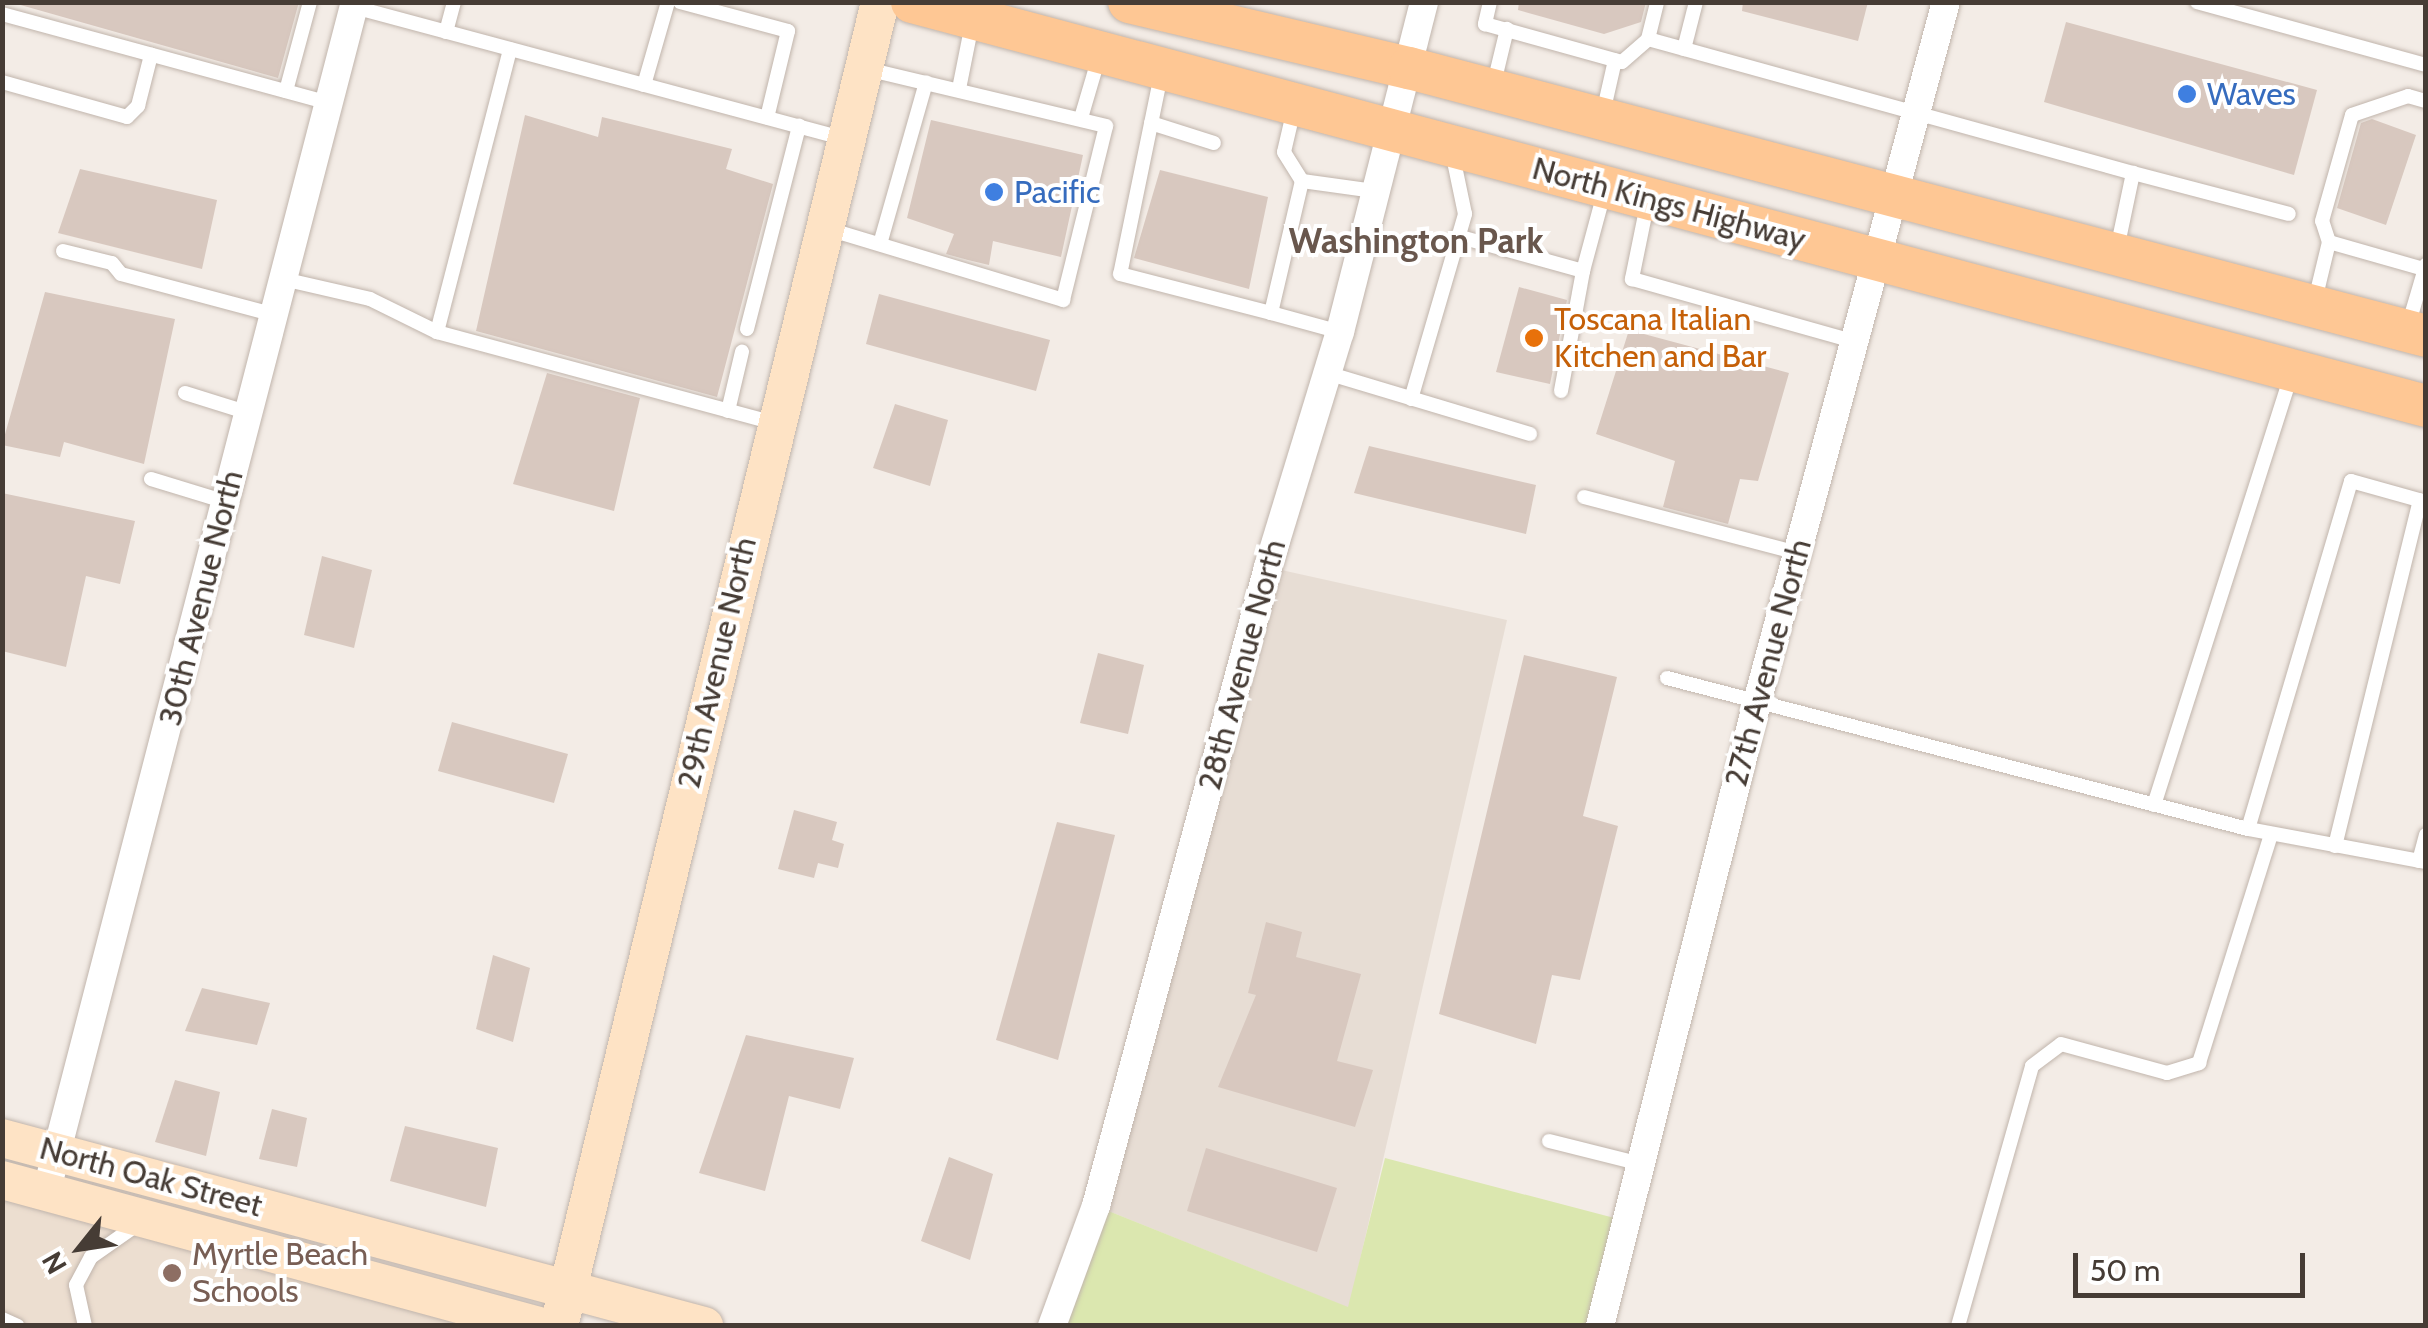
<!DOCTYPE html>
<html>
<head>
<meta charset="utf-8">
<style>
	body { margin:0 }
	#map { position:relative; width:2428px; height:1328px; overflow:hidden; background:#f3ece6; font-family:Cabin,sans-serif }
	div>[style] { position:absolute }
	.residential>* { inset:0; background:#e7ddd4 }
	.education>* { inset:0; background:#ecded0 }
	.green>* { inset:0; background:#dbe7af }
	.building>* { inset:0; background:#d8c8bf }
	.roads { filter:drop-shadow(0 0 2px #c1b5ac) drop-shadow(0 0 2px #c1b5ac) }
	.lane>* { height:14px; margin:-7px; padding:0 7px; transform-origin:7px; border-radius:7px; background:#fff }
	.street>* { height:28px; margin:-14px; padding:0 14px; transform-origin:14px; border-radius:14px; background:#fff }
	.secondary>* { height:38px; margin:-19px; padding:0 19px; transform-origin:19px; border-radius:19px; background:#fee3c5 }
	.primary>* { height:42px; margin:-21px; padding:0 21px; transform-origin:21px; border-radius:21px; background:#fec794 }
	.dots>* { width:28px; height:28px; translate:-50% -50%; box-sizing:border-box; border:5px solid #fff; border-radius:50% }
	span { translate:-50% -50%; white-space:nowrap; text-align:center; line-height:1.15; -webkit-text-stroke:8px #fff; paint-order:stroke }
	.shop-label { font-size:32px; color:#366cbe }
	.left { translate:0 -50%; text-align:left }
	.street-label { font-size:32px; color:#463c35 }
	.food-label { font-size:32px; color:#c56008 }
	.education-label { font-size:32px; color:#785e54 }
	.neighbourhood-label { font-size:35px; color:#69574d; font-weight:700 }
	.frame { position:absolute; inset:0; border:5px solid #463c35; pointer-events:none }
	.north { position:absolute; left:30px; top:1198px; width:100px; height:100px; -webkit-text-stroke:8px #fff; paint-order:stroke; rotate:240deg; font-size:28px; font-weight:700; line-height:40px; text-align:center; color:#463c35 }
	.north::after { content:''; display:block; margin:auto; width:35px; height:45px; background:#463c35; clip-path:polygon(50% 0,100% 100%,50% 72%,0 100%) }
	.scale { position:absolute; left:2073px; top:1253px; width:232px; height:45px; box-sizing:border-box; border:5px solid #463c35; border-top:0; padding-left:12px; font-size:30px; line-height:35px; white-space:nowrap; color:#463c35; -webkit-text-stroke:8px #fff; paint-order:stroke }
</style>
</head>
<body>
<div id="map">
	<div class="residential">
		<i style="clip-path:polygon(1268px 567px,1507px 620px,1349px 1308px,1096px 1206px)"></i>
	</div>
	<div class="education">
		<i style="clip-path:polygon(2px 1180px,539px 1325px,3px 1325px)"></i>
	</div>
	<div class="green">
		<i style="clip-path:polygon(1385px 1158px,1622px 1220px,1599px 1325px,1052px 1326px,1096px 1206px,1348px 1307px)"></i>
	</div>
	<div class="building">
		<i style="clip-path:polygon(10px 2px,299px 2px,278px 78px)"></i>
		<i style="clip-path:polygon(1519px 2px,1646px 2px,1641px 22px,1604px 34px,1518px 10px)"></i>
		<i style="clip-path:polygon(1743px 2px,1868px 2px,1858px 41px,1742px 11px)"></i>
		<i style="clip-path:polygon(2066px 22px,2317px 90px,2294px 175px,2044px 102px)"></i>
		<i style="clip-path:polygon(525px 115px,598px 137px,602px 117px,732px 149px,726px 169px,773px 184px,717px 397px,476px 331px)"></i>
		<i style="clip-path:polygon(2372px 119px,2416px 135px,2386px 225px,2337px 208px,2361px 123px)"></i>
		<i style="clip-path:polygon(931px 120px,1083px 155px,1061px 257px,993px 241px,989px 265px,968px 260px,946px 254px,954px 234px,907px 218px)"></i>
		<i style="clip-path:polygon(80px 169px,217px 200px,202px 269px,58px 233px)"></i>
		<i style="clip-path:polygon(1160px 170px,1268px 197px,1249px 289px,1134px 258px)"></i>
		<i style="clip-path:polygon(1519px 287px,1567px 300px,1550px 384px,1496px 372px)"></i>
		<i style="clip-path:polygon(45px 292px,175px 319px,144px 464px,64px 442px,60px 457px,2px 445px)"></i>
		<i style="clip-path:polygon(879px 294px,1050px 340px,1036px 391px,866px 344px)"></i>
		<i style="clip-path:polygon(1629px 330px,1789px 373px,1758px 481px,1740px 479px,1728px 524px,1663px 507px,1675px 461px,1596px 434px)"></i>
		<i style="clip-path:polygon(547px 373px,640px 398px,614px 511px,513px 484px)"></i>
		<i style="clip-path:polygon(895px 404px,948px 420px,930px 486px,873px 468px)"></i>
		<i style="clip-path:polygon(1369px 446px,1536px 485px,1526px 534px,1354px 493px)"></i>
		<i style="clip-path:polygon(2px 493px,135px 521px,120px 584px,86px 576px,66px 667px,2px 651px)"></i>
		<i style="clip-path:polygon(322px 556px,372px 570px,354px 648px,304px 635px)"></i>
		<i style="clip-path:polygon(1098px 653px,1144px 665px,1128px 734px,1080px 723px)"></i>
		<i style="clip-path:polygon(1524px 655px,1617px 677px,1583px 816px,1618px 826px,1580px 980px,1552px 975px,1536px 1044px,1439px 1014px)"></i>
		<i style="clip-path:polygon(452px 722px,568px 754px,554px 803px,438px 771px)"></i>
		<i style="clip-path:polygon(794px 810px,837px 822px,832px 840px,844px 844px,838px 868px,818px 863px,814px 878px,778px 869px)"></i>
		<i style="clip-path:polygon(1057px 822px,1115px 835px,1058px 1060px,996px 1040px)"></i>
		<i style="clip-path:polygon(1266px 922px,1302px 932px,1296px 957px,1361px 974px,1337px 1061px,1373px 1070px,1355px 1127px,1218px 1087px,1256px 995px,1248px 993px)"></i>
		<i style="clip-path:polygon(493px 955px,530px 968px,513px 1042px,476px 1029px)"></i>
		<i style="clip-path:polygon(202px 988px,270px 1003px,257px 1045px,185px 1031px)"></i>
		<i style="clip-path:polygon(746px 1035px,854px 1058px,840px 1109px,789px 1096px,765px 1191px,699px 1173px)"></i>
		<i style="clip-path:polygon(175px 1080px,220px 1092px,206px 1156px,155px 1142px)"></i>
		<i style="clip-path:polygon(272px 1109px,307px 1118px,297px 1167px,259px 1159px)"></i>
		<i style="clip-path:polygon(405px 1126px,498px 1148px,486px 1207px,390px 1181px)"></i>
		<i style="clip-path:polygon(1206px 1148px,1337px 1188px,1317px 1252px,1187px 1211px)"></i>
		<i style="clip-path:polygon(949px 1157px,993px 1174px,970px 1260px,921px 1241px)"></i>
	</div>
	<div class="roads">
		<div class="lane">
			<i style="left:680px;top:2px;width:112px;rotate:15deg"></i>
			<i style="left:788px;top:31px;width:89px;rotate:103.6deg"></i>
			<i style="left:1490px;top:2px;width:23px;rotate:103deg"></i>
			<i style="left:1485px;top:24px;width:142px;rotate:15.5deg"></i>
			<i style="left:1622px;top:62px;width:35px;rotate:-41deg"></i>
			<i style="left:1648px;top:39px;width:38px;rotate:-76deg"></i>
			<i style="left:2197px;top:2px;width:238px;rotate:15.4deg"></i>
			<i style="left:354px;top:7px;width:509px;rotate:15.02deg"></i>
			<i style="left:2px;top:14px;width:339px;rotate:15.2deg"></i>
			<i style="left:446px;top:32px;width:31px;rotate:-75deg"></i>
			<i style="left:1648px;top:39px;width:503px;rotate:15.44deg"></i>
			<i style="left:1684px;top:49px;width:49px;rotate:-75.7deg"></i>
			<i style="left:1161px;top:75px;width:203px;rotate:101.6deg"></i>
			<i style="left:1120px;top:274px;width:156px;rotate:14.5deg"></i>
			<i style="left:1271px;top:313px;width:136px;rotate:-76.8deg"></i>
			<i style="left:1302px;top:181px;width:34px;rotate:-122deg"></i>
			<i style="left:1284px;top:152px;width:44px;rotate:-76.9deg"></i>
			<i style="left:2px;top:82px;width:130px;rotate:15.6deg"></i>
			<i style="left:127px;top:117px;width:16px;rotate:-45deg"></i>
			<i style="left:138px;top:106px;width:53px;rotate:-75.7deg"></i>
			<i style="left:644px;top:85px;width:86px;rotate:-73.9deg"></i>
			<i style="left:1493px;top:87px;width:60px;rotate:-76.4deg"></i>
			<i style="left:959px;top:89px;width:66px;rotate:-78.7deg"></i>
			<i style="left:286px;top:91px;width:92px;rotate:-74.9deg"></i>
			<i style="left:1603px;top:113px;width:54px;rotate:-77.2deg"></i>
			<i style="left:1081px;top:118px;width:64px;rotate:-73.6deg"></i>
			<i style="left:1151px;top:123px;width:66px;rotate:17.6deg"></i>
			<i style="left:1302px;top:181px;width:73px;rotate:7.9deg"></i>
			<i style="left:1647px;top:205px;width:76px;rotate:101.5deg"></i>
			<i style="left:1632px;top:279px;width:230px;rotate:15.7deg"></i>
			<i style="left:825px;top:228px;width:249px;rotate:16.8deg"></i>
			<i style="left:1063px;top:300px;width:179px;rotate:-76.1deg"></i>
			<i style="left:1106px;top:126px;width:246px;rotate:-166.6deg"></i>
			<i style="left:1457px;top:236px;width:131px;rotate:15.5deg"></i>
			<i style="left:1583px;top:271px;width:81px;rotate:-74.9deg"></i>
			<i style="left:2329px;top:242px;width:99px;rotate:15.9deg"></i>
			<i style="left:880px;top:244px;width:168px;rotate:-74.1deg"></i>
			<i style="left:2117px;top:249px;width:78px;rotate:-78.1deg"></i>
			<i style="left:2133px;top:173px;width:161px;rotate:14.7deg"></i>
			<i style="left:63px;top:251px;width:50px;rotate:13.8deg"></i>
			<i style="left:112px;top:263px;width:14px;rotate:51deg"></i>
			<i style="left:121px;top:274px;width:159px;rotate:14.9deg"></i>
			<i style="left:283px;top:279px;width:89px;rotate:12.9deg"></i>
			<i style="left:370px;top:299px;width:75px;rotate:26.2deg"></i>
			<i style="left:437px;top:332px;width:349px;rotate:15.1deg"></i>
			<i style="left:2315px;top:300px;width:60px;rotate:-76.4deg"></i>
			<i style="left:2329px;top:242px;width:22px;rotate:-108deg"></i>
			<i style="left:2322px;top:221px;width:110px;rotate:-74.2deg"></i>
			<i style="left:2352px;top:115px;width:59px;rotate:-18.7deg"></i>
			<i style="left:2408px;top:96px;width:19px;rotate:16deg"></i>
			<i style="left:1271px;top:313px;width:72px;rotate:15.4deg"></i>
			<i style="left:2408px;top:326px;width:64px;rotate:-73.6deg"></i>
			<i style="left:747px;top:329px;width:210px;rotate:-75.6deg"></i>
			<i style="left:437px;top:332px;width:292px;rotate:-75.5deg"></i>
			<i style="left:1327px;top:373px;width:212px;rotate:16.7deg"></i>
			<i style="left:1561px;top:391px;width:122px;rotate:-79.6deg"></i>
			<i style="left:185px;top:393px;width:67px;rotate:17.4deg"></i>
			<i style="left:1411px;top:399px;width:193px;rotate:-73.7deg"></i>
			<i style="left:1465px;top:214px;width:63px;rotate:-101.8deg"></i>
			<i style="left:728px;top:411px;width:61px;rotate:-76.7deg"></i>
			<i style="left:151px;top:479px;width:78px;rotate:17deg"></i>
			<i style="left:1584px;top:497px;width:220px;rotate:14.7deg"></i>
			<i style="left:1667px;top:678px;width:600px;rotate:14.57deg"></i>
			<i style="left:2248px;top:829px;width:181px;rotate:10.5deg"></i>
			<i style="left:2154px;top:805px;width:454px;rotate:-72.3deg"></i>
			<i style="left:2248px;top:829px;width:363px;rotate:-73.5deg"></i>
			<i style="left:2351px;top:481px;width:78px;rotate:15.6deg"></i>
			<i style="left:2335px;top:846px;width:356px;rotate:-76.2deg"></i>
			<i style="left:2419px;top:861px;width:27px;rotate:-75deg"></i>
			<i style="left:1549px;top:1141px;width:91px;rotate:14deg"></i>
			<i style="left:2px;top:1319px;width:17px;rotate:24deg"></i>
			<i style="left:85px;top:1326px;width:42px;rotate:-102.4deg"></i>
			<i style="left:76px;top:1285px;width:32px;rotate:-62deg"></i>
			<i style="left:91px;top:1257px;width:61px;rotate:-35deg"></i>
			<i style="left:1958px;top:1326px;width:270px;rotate:-74.1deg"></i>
			<i style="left:2032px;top:1066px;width:36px;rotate:-37deg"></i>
			<i style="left:2061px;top:1044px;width:110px;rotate:15.3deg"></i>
			<i style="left:2167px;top:1073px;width:34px;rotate:-17deg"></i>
			<i style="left:2199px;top:1063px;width:240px;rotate:-72.5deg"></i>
		</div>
		<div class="street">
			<i style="left:46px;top:1193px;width:1230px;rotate:-75.46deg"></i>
			<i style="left:1052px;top:1326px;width:128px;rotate:-69.9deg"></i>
			<i style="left:1096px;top:1206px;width:662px;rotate:-74.93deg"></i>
			<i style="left:1268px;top:567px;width:246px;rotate:-73deg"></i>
			<i style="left:1340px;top:332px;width:341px;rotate:-75.7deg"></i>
			<i style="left:1600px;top:1326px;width:639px;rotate:-75.88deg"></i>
			<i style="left:1756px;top:706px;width:729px;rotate:-74.9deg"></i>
		</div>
		<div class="secondary">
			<i style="left:2px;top:1138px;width:727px;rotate:14.99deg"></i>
			<i style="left:2px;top:1180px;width:556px;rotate:15.21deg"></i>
			<i style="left:559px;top:1326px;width:1362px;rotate:-76.37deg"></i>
		</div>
		<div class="primary">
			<i style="left:912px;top:2px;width:1567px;rotate:14.94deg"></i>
			<i style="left:1129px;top:2px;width:288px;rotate:13.3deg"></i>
			<i style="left:1409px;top:68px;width:1052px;rotate:14.76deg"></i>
		</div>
	</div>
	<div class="dots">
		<i style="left:2187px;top:94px;background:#3f7fe0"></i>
		<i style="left:994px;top:192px;background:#3f7fe0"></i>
		<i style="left:1534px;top:338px;background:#e8710a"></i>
		<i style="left:172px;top:1273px;background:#8d6e63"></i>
	</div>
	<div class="shop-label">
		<span class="left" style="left:2207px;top:94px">Waves</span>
		<span class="left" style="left:1014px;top:192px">Pacific</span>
	</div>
	<div class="street-label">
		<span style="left:1669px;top:204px;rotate:15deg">North Kings Highway</span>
		<span style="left:201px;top:598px;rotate:-76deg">30th Avenue North</span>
		<span style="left:717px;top:663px;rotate:-77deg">29th Avenue North</span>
		<span style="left:1768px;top:663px;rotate:-75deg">27th Avenue North</span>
		<span style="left:1242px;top:665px;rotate:-75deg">28th Avenue North</span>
		<span style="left:151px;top:1177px;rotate:15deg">North Oak Street</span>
	</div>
	<div class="food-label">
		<span class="left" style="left:1554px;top:338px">Toscana Italian<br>Kitchen and Bar</span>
	</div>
	<div class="education-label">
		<span class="left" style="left:192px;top:1273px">Myrtle Beach<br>Schools</span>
	</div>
	<div class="neighbourhood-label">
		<span style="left:1416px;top:241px">Washington Park</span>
	</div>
	<div class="frame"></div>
	<div class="north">N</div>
	<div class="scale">50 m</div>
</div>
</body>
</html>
